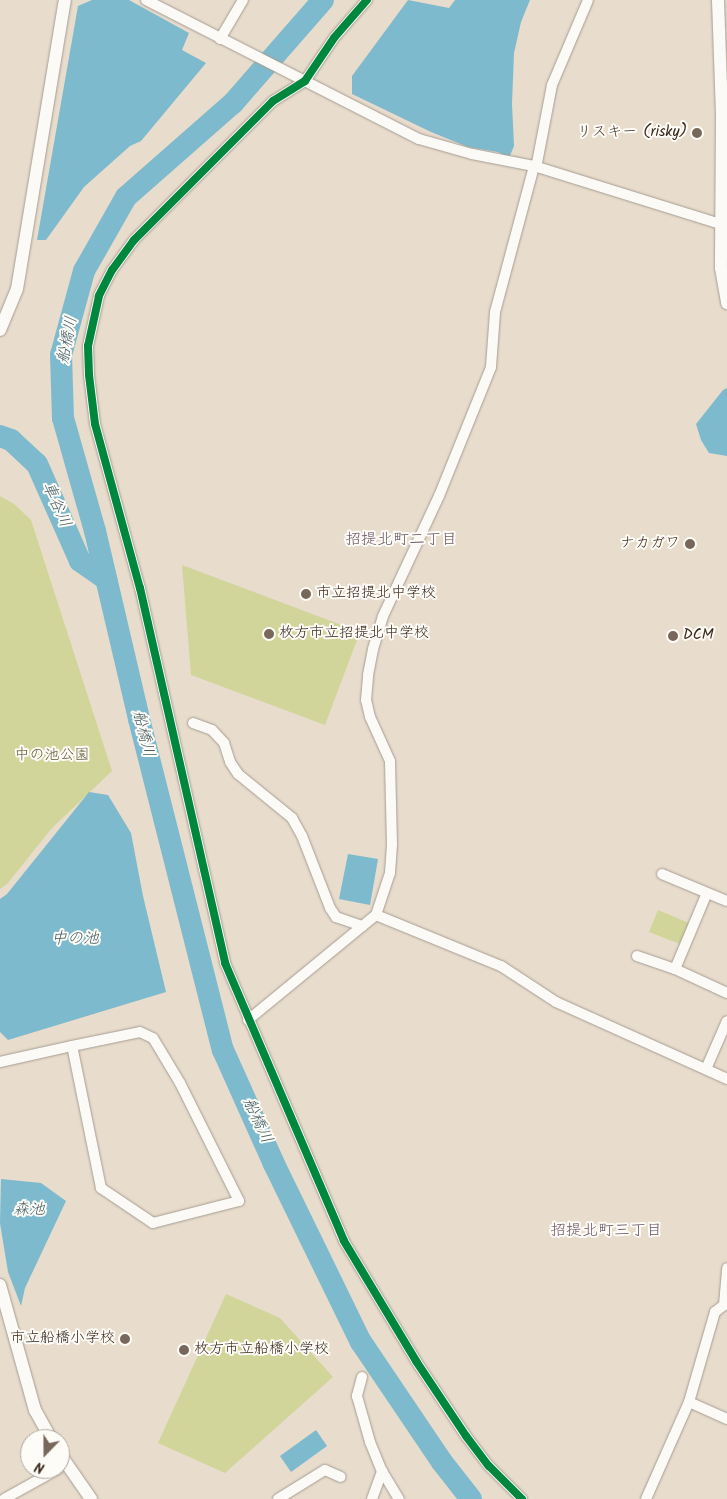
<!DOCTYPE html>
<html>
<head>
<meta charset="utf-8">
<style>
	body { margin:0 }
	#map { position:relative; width:727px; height:1499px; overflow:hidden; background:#e8dccc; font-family:Kalam,"Klee One",sans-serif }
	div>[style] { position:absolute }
	.green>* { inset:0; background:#d1d59a }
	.water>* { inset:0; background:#7ebacd }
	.river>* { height:22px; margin:-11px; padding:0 11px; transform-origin:11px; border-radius:11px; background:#7ebacd }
	.roads { filter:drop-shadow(0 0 1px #a59d92) drop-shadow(0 0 1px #a59d92) }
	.minor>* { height:10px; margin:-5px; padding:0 5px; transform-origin:5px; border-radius:5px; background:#fcfaf7 }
	.tertiary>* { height:12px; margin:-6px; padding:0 6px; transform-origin:6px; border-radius:6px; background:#fcfaf7 }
	.cycleway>* { height:8px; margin:-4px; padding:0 4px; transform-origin:4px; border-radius:4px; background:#00873e }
	.dots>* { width:14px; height:14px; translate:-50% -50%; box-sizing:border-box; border:2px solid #fdfcf7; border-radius:50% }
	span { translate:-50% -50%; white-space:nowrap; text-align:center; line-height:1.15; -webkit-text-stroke:4px #fdfcf7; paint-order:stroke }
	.poi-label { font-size:15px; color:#3b2a1e }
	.right { translate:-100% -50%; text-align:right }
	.left { translate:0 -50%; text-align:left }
	.park-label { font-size:15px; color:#635c37 }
	.water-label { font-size:16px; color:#445e64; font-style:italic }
	.neighbourhood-label { font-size:16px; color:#6d5b6b }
	.north { position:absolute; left:20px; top:1429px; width:50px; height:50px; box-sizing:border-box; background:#fdfcf7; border:1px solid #afa8a0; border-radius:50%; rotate:202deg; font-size:14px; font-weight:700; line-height:20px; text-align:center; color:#3b2a1e }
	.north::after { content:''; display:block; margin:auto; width:18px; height:22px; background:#78685b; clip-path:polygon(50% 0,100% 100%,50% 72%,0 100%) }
</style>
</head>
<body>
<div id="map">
	<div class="green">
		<i style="clip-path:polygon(0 496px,14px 504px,31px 520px,112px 771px,52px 828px,7px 884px,0 889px)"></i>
		<i style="clip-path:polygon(182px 565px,360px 632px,325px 725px,191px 675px)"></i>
		<i style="clip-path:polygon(658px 910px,689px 923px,680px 944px,649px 932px)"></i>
		<i style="clip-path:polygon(226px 1294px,280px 1318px,333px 1377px,225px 1473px,158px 1443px)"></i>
	</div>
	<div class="water">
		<i style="clip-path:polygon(92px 0,129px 0,189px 33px,182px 50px,206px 63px,141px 141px,130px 146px,84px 187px,46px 240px,37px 240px,78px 6px)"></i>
		<i style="clip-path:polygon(408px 0,449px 8px,455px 0,530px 0,521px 22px,514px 53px,512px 104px,514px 146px,509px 158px,498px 152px,468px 147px,431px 132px,352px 94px,352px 76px)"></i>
		<i style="clip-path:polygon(727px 388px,727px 456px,709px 453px,701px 440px,696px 424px,723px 390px)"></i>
		<i style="clip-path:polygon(89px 792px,108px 795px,131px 833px,143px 896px,166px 992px,8px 1040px,0 1032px,0 899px,7px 894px)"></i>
		<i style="clip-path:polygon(348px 854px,378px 859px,370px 905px,339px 899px)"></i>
		<i style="clip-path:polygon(1px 1179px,41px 1183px,66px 1201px,25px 1288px,21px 1306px,8px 1272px,0 1223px)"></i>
		<i style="clip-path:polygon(316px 1430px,327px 1446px,291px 1472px,280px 1456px)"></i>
	</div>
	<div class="river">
		<i style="left:323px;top:0;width:137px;rotate:131.1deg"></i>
		<i style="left:233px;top:103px;width:142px;rotate:138.7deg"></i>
		<i style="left:126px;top:197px;width:85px;rotate:119.6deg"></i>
		<i style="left:84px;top:271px;width:87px;rotate:105.3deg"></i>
		<i style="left:61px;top:355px;width:63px;rotate:88.2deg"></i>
		<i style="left:63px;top:418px;width:117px;rotate:74.2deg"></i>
		<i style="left:95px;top:531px;width:193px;rotate:76.8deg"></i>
		<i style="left:139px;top:719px;width:341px;rotate:75.8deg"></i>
		<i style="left:223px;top:1050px;width:125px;rotate:65.9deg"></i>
		<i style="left:274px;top:1164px;width:198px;rotate:64deg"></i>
		<i style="left:361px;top:1342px;width:145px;rotate:56deg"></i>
		<i style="left:442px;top:1462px;width:47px;rotate:51.9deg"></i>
		<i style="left:0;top:436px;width:12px;rotate:20deg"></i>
		<i style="left:11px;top:440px;width:35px;rotate:43deg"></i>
		<i style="left:37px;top:464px;width:106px;rotate:66.1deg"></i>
		<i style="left:80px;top:561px;width:32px;rotate:35deg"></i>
	</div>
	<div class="roads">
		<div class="minor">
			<i style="left:146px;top:0;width:306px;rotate:27deg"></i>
			<i style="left:419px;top:139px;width:55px;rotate:15.8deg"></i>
			<i style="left:472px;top:154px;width:63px;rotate:11deg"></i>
			<i style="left:534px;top:166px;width:202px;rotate:17.3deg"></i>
			<i style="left:367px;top:0;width:50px;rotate:131deg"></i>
			<i style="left:334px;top:38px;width:52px;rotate:124deg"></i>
			<i style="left:305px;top:81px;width:38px;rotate:148deg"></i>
			<i style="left:273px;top:101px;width:197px;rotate:135deg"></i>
			<i style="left:134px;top:240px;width:37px;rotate:126deg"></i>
			<i style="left:112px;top:270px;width:29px;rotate:117deg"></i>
			<i style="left:99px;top:296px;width:51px;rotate:102.4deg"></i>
			<i style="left:88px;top:346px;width:29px;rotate:88deg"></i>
			<i style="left:89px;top:375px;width:49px;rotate:83deg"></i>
			<i style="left:95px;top:424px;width:170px;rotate:74.7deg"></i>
			<i style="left:140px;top:588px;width:385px;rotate:77.2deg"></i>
			<i style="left:225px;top:963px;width:302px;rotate:66.8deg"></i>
			<i style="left:344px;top:1241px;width:140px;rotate:59deg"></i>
			<i style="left:416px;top:1361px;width:90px;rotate:56.3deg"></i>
			<i style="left:466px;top:1436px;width:38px;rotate:53deg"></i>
			<i style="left:489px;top:1466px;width:47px;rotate:45deg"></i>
			<i style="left:220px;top:39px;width:45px;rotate:-59.5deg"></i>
			<i style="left:193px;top:723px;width:20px;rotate:20deg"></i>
			<i style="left:212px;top:730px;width:18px;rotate:47deg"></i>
			<i style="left:224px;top:743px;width:20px;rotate:72deg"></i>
			<i style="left:230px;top:762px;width:14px;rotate:56deg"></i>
			<i style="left:238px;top:774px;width:70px;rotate:39.2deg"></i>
			<i style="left:292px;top:818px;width:21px;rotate:61deg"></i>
			<i style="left:302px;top:836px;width:77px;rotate:68.7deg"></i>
			<i style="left:330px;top:908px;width:11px;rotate:56deg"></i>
			<i style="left:336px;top:917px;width:28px;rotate:19deg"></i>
			<i style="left:662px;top:874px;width:70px;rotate:22.6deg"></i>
			<i style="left:376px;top:915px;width:135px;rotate:22.2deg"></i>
			<i style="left:501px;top:966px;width:66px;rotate:33.2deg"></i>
			<i style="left:556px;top:1002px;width:188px;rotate:24.2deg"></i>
			<i style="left:637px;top:956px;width:40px;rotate:18.9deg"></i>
			<i style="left:675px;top:969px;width:57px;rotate:24.8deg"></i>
			<i style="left:675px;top:969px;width:82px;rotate:-67.2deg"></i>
			<i style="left:248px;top:1020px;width:166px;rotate:-39.4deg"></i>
			<i style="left:376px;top:915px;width:44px;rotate:-71.6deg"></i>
			<i style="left:390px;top:873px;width:29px;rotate:-86deg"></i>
			<i style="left:392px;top:844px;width:83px;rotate:-91.4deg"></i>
			<i style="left:390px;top:761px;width:48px;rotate:-114.4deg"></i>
			<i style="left:370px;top:717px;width:17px;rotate:-103deg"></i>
			<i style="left:366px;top:700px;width:25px;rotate:-85deg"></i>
			<i style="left:368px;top:675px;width:26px;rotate:-79deg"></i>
			<i style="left:373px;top:649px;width:34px;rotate:-73deg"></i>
			<i style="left:383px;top:616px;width:132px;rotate:-65deg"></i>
			<i style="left:439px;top:496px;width:139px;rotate:-68deg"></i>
			<i style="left:491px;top:367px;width:55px;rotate:-85.8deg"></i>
			<i style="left:495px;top:312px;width:151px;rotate:-75deg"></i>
			<i style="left:534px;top:166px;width:4px;rotate:-45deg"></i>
			<i style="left:537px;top:163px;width:79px;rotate:-79.1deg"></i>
			<i style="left:552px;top:85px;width:92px;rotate:-67deg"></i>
			<i style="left:0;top:1062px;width:74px;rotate:-12.5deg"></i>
			<i style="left:72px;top:1046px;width:69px;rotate:-11.6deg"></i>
			<i style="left:140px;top:1032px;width:14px;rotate:25deg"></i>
			<i style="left:153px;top:1038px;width:52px;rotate:59deg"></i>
			<i style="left:180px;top:1083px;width:132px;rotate:63.4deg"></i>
			<i style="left:239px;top:1201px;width:89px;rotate:165.7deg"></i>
			<i style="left:153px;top:1223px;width:63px;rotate:-146.1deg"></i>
			<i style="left:101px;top:1188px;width:145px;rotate:-101.5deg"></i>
			<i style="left:706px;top:1069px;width:52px;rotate:-66.4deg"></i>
			<i style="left:362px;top:1377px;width:20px;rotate:105deg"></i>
			<i style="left:357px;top:1396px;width:48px;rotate:74.2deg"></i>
			<i style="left:370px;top:1442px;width:31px;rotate:68deg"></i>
			<i style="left:382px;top:1471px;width:33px;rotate:59deg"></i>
			<i style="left:689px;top:1402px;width:42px;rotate:24.1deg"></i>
			<i style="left:4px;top:1499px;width:62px;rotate:-29.1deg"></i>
			<i style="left:278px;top:1499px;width:55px;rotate:-31.7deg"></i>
			<i style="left:325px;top:1470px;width:17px;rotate:24deg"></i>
			<i style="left:372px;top:1499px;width:30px;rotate:-70deg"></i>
			<i style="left:646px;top:1499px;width:106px;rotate:-66.1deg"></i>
			<i style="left:689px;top:1402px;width:94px;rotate:-73.9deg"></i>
			<i style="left:715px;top:1312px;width:11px;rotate:-38deg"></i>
			<i style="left:724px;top:1305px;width:37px;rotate:-85deg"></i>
		</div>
		<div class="tertiary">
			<i style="left:718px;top:0;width:116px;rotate:88deg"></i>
			<i style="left:722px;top:116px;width:152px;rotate:90.4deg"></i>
			<i style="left:721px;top:268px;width:36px;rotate:80deg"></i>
			<i style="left:0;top:330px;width:44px;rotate:-67.5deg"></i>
			<i style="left:17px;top:289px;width:293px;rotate:-80.6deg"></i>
			<i style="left:0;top:1285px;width:130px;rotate:74.4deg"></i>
			<i style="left:35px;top:1410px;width:33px;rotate:61deg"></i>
			<i style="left:60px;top:1454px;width:55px;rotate:55.4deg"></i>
		</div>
	</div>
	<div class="cycleway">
		<i style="left:367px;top:0;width:50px;rotate:131deg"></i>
		<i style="left:334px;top:38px;width:52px;rotate:124deg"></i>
		<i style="left:305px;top:81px;width:38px;rotate:148deg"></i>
		<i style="left:273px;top:101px;width:197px;rotate:135deg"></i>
		<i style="left:134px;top:240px;width:37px;rotate:126deg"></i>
		<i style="left:112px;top:270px;width:29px;rotate:117deg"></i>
		<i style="left:99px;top:296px;width:51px;rotate:102.4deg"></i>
		<i style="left:88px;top:346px;width:29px;rotate:88deg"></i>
		<i style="left:89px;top:375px;width:49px;rotate:83deg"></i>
		<i style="left:95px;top:424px;width:170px;rotate:74.7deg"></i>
		<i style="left:140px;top:588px;width:385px;rotate:77.2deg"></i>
		<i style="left:225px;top:963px;width:302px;rotate:66.8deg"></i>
		<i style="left:344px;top:1241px;width:140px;rotate:59deg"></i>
		<i style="left:416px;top:1361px;width:90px;rotate:56.3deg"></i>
		<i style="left:466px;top:1436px;width:38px;rotate:53deg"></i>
		<i style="left:489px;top:1466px;width:47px;rotate:45deg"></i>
	</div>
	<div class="dots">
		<i style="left:697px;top:133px;background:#78685b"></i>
		<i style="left:690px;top:544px;background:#78685b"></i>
		<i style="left:306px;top:594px;background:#78685b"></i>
		<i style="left:269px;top:634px;background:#78685b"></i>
		<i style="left:673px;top:636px;background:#78685b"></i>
		<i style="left:125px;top:1339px;background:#78685b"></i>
		<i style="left:184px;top:1350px;background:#78685b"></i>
	</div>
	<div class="poi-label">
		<span class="right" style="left:687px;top:133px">リスキー (risky)</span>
		<span class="right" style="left:680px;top:544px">ナカガワ</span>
		<span class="left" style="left:316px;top:594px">市立招提北中学校</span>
		<span class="left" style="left:279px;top:634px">枚方市立招提北中学校</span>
		<span class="left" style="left:683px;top:636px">DCM</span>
		<span class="right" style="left:115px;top:1339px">市立船橋小学校</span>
		<span class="left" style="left:194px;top:1350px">枚方市立船橋小学校</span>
	</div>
	<div class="park-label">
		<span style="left:52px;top:756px">中の池公園</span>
	</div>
	<div class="water-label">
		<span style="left:68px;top:340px;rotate:-79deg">船橋川</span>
		<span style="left:56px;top:505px;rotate:66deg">車谷川</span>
		<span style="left:143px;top:734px;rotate:76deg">船橋川</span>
		<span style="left:75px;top:939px">中の池</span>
		<span style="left:257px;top:1121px;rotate:65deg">船橋川</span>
		<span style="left:29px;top:1210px">森池</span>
	</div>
	<div class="neighbourhood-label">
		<span style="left:401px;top:540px">招提北町二丁目</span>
		<span style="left:606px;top:1231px">招提北町三丁目</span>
	</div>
	<div class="north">N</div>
</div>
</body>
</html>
